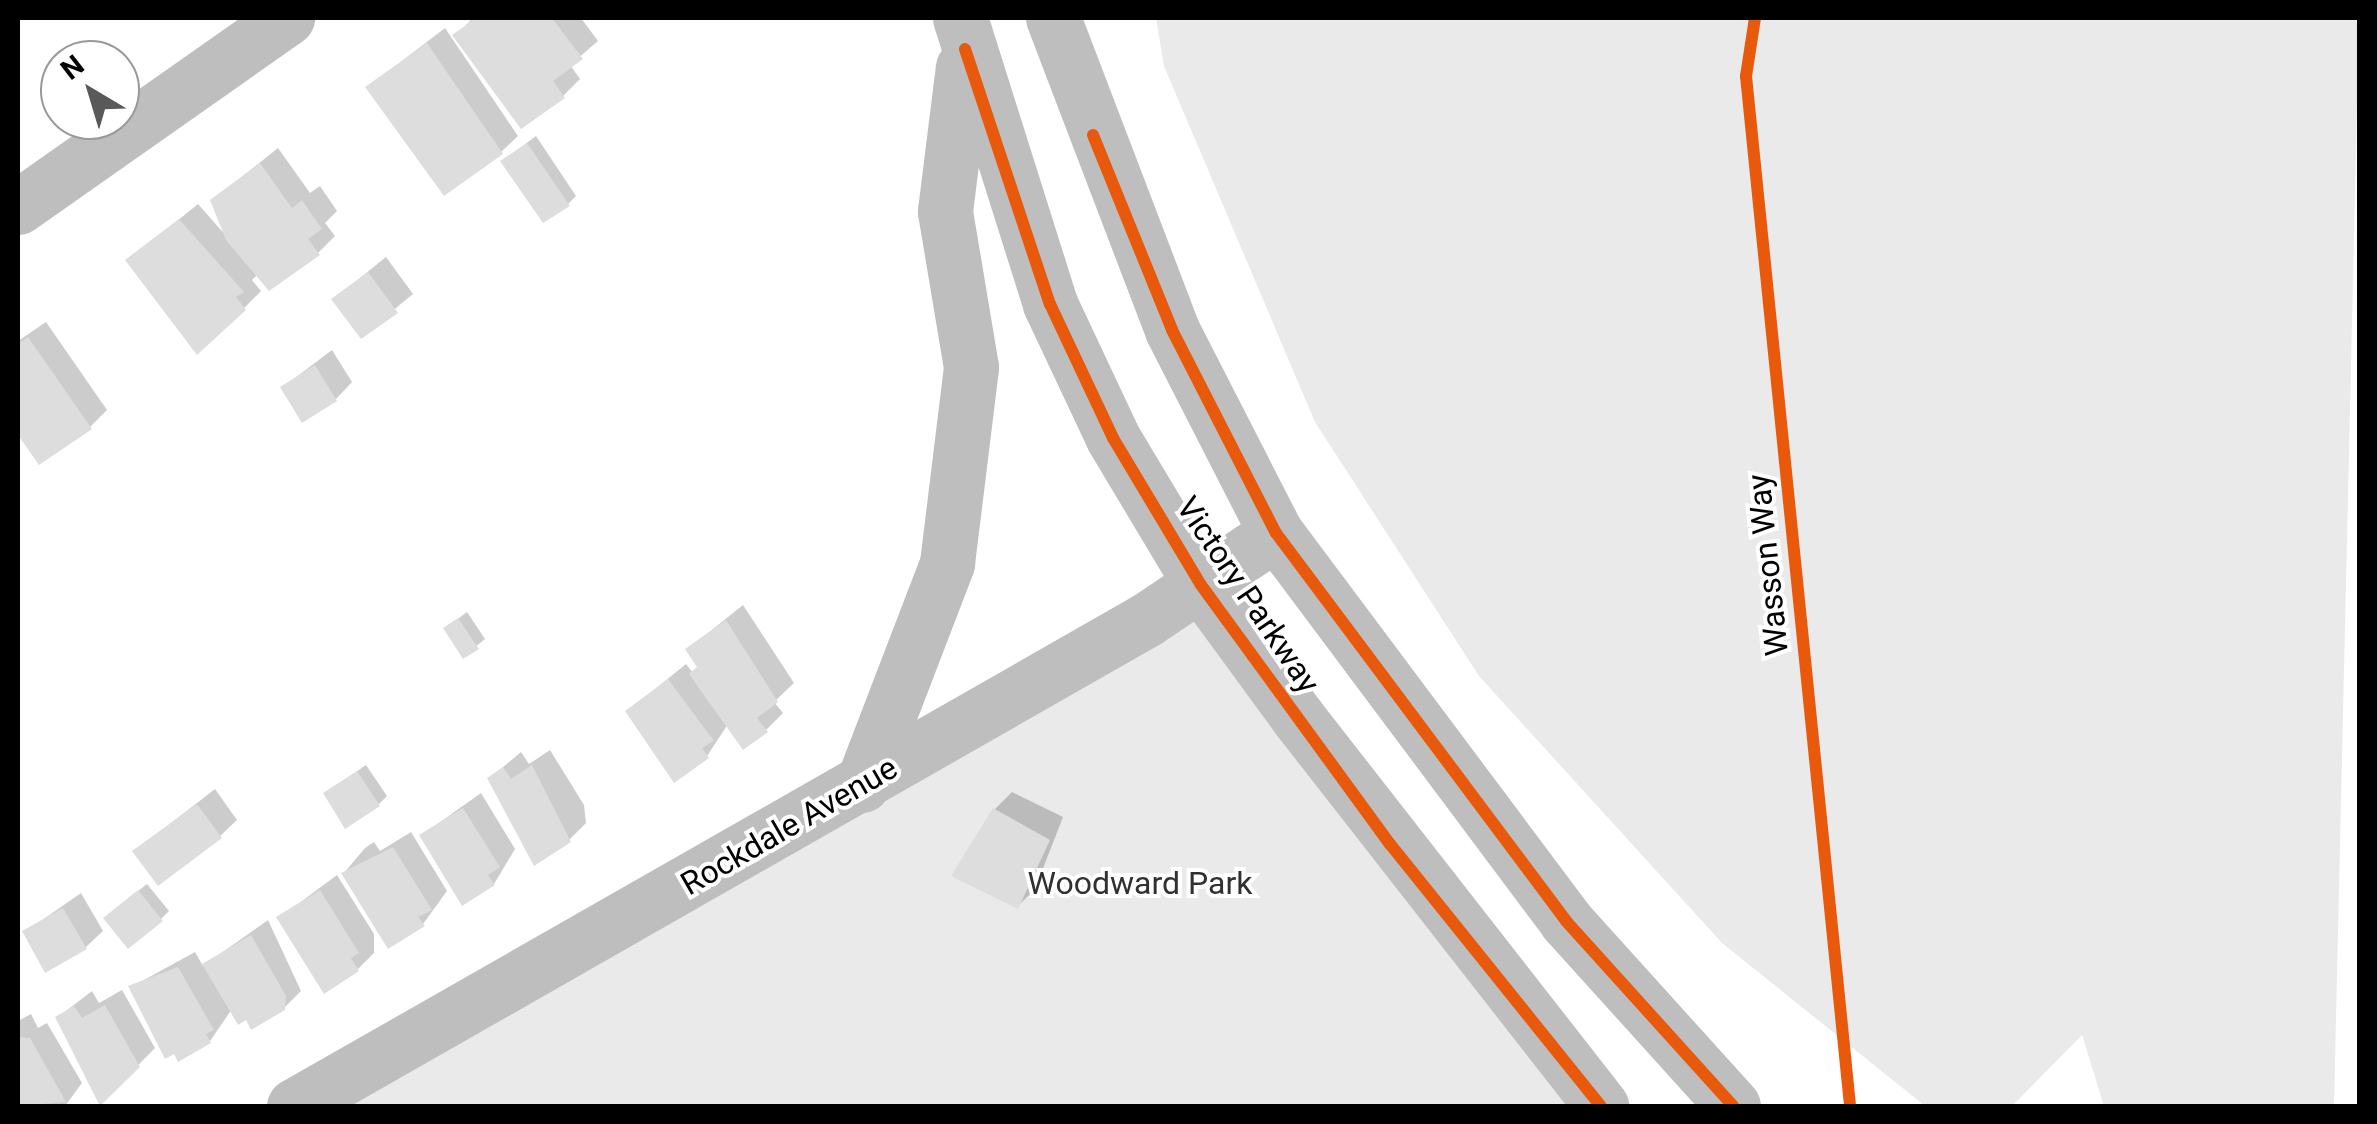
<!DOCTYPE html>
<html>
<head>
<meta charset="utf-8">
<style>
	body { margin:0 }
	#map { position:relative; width:2377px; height:1124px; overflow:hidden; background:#fff; font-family:Roboto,sans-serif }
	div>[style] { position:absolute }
	.green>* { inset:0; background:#eaeaea }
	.shadow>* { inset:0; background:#0003 }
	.building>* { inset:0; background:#ddd }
	.minor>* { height:55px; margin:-27.5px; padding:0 27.5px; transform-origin:27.5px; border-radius:27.5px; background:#bebebe }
	.cycleway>* { height:12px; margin:-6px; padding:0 6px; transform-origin:6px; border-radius:6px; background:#e8590c }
	span { translate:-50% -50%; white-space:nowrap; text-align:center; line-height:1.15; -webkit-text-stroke:8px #fff; paint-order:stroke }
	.street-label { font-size:32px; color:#000 }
	.park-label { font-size:32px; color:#303030 }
	.frame { position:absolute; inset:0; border:20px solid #000; pointer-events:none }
	.north { position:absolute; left:40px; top:40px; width:100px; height:100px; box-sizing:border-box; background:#fff; border:2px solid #999; border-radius:50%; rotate:322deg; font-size:28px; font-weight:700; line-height:40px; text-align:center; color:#000 }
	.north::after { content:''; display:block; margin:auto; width:35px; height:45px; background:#595959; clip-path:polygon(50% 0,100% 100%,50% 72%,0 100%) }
</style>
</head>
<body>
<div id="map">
	<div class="green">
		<i style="clip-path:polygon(1156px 18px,2359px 18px,2334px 1106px,2104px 1106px,2082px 1035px,2012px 1106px,1925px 1106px,1722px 943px,1479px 676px,1315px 422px,1164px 66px)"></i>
		<i style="clip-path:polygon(1201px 585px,1601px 1106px,294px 1106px)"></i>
	</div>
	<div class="shadow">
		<i style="clip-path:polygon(473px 18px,581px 18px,598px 41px,570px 65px,580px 79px,563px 96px,456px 35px)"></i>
		<i style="clip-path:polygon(445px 28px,518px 136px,501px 152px,368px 87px)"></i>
		<i style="clip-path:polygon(536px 136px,576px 196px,568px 204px,512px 154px)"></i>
		<i style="clip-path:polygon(278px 148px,310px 193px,320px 186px,337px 211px,325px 223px,335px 236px,318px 253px,260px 272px,252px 280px,261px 291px,244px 308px,129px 260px,198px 204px,251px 264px,213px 200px)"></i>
		<i style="clip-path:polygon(386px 257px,413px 294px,362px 336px,334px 299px)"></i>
		<i style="clip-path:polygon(46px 322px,107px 410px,90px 427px,18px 432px,18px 341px)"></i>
		<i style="clip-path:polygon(332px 350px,352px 382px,336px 399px,283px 387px)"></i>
		<i style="clip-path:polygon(743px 605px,794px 683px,774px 702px,783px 713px,766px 730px,728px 724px,707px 756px,628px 711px,686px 664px,693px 673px,700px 666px,688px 649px)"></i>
		<i style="clip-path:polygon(467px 612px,485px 639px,464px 656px,455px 621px)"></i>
		<i style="clip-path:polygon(550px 750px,584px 805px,586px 823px,569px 840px,490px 778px,521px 752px,529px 764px)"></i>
		<i style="clip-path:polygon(366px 765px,387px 796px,379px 804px,326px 793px)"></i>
		<i style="clip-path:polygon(215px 789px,237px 820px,220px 836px,135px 851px)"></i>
		<i style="clip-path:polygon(1012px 792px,1063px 817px,1035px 889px,1018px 906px,995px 809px)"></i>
		<i style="clip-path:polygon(481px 793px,515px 849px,494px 884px,422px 835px)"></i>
		<i style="clip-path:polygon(411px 832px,447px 891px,423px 924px,344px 873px,365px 848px,374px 842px,380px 851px)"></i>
		<i style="clip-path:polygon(337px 875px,374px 934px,374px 953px,358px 969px,279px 918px)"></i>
		<i style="clip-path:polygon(147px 884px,169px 911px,161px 919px,114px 910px)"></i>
		<i style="clip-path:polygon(81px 893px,103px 931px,86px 947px,25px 932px)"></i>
		<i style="clip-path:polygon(268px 920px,301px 991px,284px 1008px,247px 1017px,232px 1009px,210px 1041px,131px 987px,195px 952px,203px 966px)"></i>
		<i style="clip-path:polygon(122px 990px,155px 1048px,101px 1103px,58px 1017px,92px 991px,99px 1003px)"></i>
		<i style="clip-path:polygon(31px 1014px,38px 1028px,47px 1023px,82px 1083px,65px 1106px,18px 1106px,18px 1021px)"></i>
	</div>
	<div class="building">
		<i style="clip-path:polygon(476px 18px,552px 18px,583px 59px,553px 81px,565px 98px,521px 129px,452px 35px)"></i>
		<i style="clip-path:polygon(427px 43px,503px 154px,444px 196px,365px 87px)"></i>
		<i style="clip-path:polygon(527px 143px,570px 206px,543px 223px,500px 161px)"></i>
		<i style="clip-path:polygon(260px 163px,292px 208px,302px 200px,322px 229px,308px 239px,320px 255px,269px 291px,226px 240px,210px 200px)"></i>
		<i style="clip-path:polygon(179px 219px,244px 292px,236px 297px,246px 310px,197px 355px,125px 260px)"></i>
		<i style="clip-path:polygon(368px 272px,398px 313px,361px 339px,331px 299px)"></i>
		<i style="clip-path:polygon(28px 337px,92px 429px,39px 465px,18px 435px,18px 344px)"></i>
		<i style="clip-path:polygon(315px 365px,337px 401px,302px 423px,280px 387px)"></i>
		<i style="clip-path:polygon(458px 618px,479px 649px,463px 659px,443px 628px)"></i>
		<i style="clip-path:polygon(726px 620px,778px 702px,757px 718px,768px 732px,743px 750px,689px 674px,697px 667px,685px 649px)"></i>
		<i style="clip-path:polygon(668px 679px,714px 741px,702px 748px,709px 758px,674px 783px,625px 711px)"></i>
		<i style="clip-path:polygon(532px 765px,571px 842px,534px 866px,487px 778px,503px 767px,511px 779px)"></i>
		<i style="clip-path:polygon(357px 771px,380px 806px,345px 829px,323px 793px)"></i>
		<i style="clip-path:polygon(197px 804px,222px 838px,158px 886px,132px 851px)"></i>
		<i style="clip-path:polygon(463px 808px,500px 867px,488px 875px,495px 885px,462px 906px,419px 835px)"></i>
		<i style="clip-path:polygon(993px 808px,1050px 840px,1018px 909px,951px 876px)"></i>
		<i style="clip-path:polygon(393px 847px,432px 910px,418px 917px,425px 926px,388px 949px,341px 873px)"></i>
		<i style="clip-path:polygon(138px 890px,163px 921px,128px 949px,103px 918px)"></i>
		<i style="clip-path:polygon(320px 890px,359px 953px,351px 958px,359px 971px,324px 994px,276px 917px)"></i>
		<i style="clip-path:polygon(63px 908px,87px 949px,45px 973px,22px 931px)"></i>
		<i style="clip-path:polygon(251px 935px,286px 996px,285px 1010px,251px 1030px,246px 1020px,238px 1025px,202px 964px)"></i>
		<i style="clip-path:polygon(178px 967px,214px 1030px,206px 1034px,211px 1043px,178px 1062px,174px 1054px,165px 1059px,128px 986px)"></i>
		<i style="clip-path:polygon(105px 1005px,140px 1067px,100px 1106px,55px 1017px,74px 1006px,82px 1018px)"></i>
		<i style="clip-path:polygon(18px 1037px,30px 1038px,66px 1102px,18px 1106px)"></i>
	</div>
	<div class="minor">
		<i style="left:960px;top:18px;width:300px;rotate:72.5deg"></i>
		<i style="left:1050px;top:304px;width:148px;rotate:64.8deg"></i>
		<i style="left:1113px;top:438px;width:171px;rotate:59.1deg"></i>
		<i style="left:1201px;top:585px;width:166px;rotate:53.8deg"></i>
		<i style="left:1299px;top:719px;width:491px;rotate:52deg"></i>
		<i style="left:1053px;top:18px;width:334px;rotate:69.1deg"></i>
		<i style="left:1172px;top:330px;width:228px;rotate:62.9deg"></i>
		<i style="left:1276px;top:533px;width:484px;rotate:53.2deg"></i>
		<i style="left:1566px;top:921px;width:249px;rotate:47.9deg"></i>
		<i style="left:18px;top:207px;width:329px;rotate:-35.1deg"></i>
		<i style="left:862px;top:785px;width:238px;rotate:-69deg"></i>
		<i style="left:947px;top:563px;width:197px;rotate:-83deg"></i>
		<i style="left:971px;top:367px;width:158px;rotate:-99.5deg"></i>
		<i style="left:945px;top:211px;width:145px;rotate:-82.9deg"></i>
		<i style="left:294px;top:1106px;width:981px;rotate:-29.7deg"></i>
		<i style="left:1146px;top:620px;width:156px;rotate:-33.8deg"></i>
	</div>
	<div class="cycleway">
		<i style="left:1755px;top:18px;width:59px;rotate:98.8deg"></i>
		<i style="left:1746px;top:76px;width:1035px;rotate:84.23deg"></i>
		<i style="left:965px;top:49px;width:269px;rotate:71.6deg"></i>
		<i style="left:1050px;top:304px;width:148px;rotate:64.8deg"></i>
		<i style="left:1113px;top:438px;width:171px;rotate:59.1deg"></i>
		<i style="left:1201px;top:585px;width:321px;rotate:53.9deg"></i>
		<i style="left:1390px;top:844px;width:336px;rotate:51.2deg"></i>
		<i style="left:1093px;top:135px;width:210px;rotate:67.9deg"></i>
		<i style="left:1172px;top:330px;width:228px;rotate:62.9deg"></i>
		<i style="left:1276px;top:533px;width:484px;rotate:53.2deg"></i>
		<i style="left:1566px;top:921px;width:249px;rotate:47.9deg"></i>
	</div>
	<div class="street-label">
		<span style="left:1768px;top:565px;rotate:-96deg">Wasson Way</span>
		<span style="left:1248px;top:595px;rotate:56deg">Victory Parkway</span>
		<span style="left:789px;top:826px;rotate:-30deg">Rockdale Avenue</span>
	</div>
	<div class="park-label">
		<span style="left:1140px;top:883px">Woodward Park</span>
	</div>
	<div class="frame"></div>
	<div class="north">N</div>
</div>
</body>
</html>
